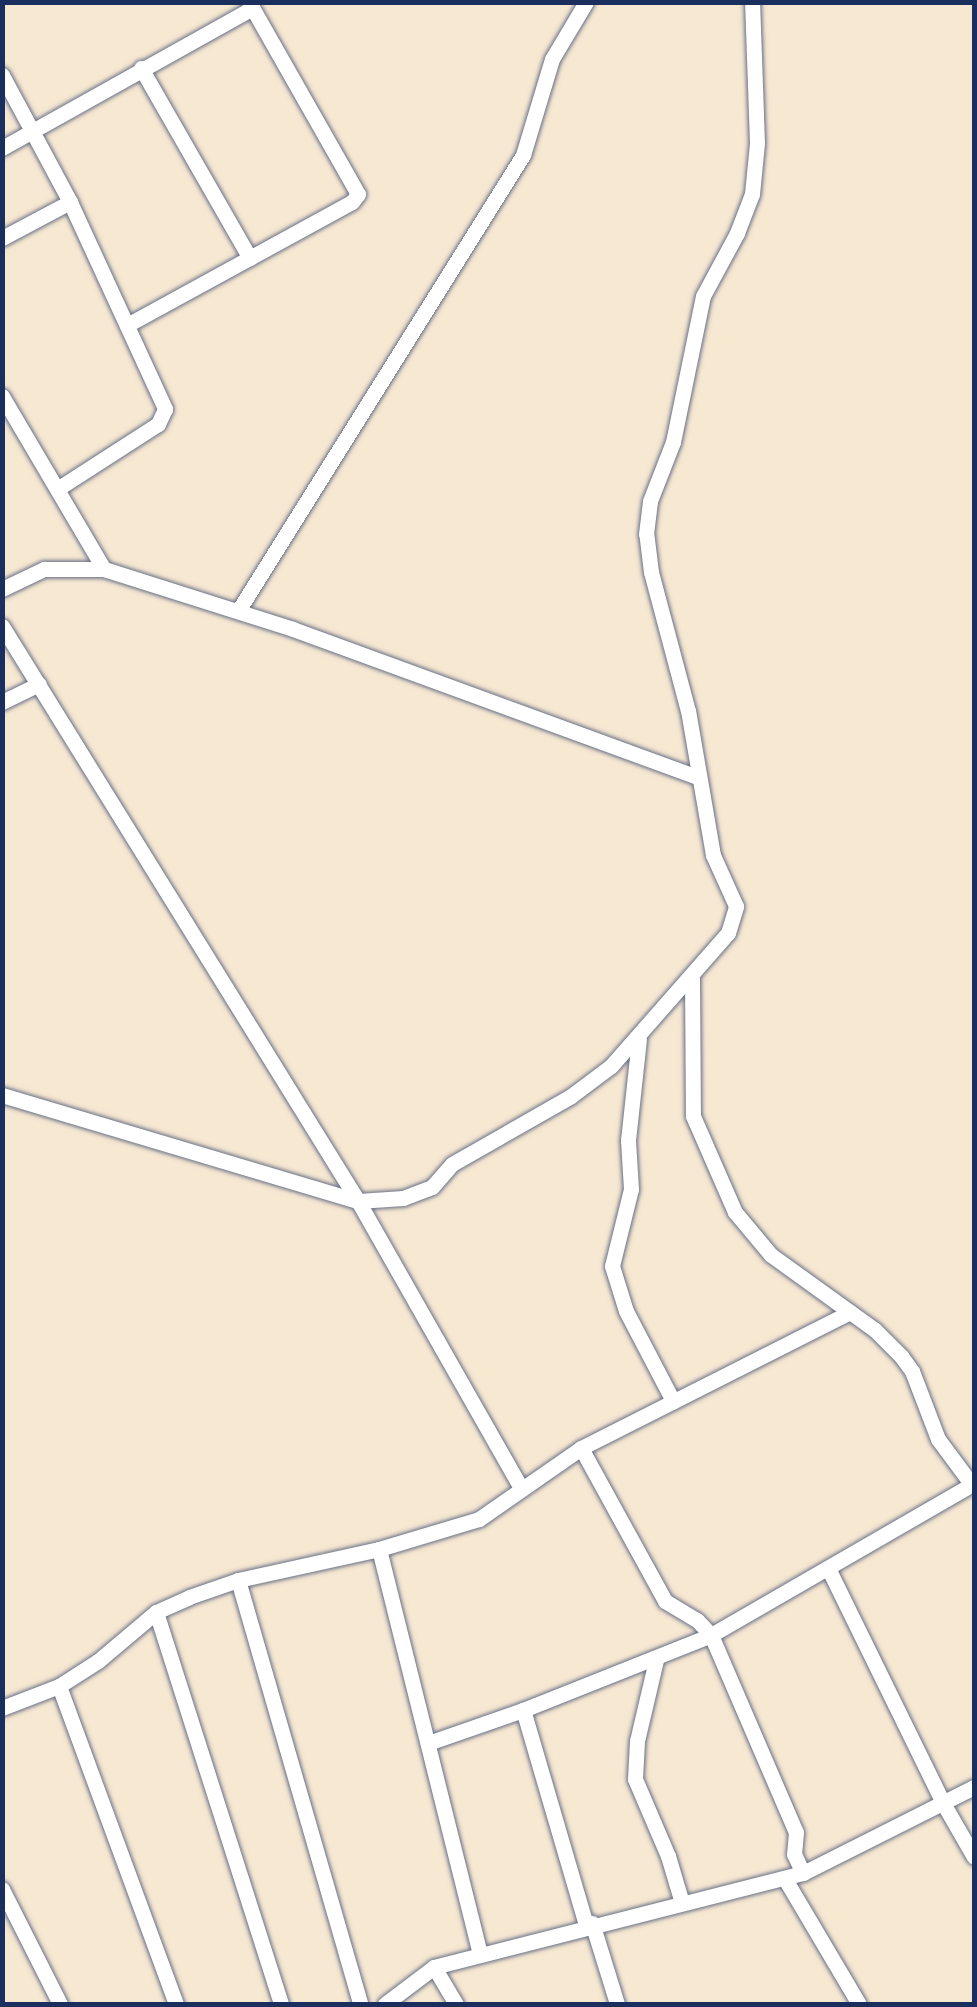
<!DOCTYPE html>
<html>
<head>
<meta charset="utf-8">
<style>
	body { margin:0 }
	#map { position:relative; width:977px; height:2007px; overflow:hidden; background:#f7e8d2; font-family:"Comic Neue",sans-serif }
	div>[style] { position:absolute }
	.roads { filter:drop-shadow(0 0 2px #687087) drop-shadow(0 0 2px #687087) }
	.street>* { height:15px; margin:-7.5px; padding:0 7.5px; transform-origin:7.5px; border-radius:7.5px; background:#fff }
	span { translate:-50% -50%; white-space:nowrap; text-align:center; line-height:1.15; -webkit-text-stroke:8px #fdfcf7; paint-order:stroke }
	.frame { position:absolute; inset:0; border:5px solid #1b2f5e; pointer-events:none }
</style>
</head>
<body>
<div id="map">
	<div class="roads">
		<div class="street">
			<i style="left:141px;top:68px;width:219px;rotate:60.2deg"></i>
			<i style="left:2px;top:75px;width:144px;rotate:61.8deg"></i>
			<i style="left:70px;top:202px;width:228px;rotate:65.3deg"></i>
			<i style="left:165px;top:409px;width:17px;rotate:115deg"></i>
			<i style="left:158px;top:424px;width:120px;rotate:147.2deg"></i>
			<i style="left:2px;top:148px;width:287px;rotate:-29.2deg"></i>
			<i style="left:2px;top:238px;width:77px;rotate:-27.9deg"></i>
			<i style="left:127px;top:325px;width:256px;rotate:-28.7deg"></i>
			<i style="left:352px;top:202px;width:10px;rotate:-53deg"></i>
			<i style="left:358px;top:194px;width:221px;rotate:-119.6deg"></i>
			<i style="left:2px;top:396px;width:201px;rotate:59.5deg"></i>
			<i style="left:2px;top:589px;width:47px;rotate:-25.5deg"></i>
			<i style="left:44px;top:569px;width:60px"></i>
			<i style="left:104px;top:569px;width:198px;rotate:17.6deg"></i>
			<i style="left:293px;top:629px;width:431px;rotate:20.1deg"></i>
			<i style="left:238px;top:611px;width:538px;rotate:-57.99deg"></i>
			<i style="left:523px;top:155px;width:100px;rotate:-73.2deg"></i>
			<i style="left:552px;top:59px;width:66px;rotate:-59.2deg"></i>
			<i style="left:2px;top:626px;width:676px;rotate:58.24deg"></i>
			<i style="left:358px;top:1201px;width:328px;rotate:60.4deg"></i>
			<i style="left:2px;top:702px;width:41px;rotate:-25.9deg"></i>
			<i style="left:692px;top:978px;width:138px;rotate:89.6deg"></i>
			<i style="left:693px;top:1116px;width:105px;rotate:66.4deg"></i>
			<i style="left:735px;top:1212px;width:56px;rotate:50.1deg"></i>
			<i style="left:771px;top:1255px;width:128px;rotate:35.8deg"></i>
			<i style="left:875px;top:1330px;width:37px;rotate:45deg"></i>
			<i style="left:901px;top:1356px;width:19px;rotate:54deg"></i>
			<i style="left:912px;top:1371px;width:73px;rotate:69.1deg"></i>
			<i style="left:938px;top:1439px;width:57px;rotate:53.5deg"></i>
			<i style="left:639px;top:1039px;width:102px;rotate:96.2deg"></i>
			<i style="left:628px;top:1140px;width:49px;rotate:86.5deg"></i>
			<i style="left:631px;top:1189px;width:79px;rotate:103.9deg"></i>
			<i style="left:612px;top:1266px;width:47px;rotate:72.7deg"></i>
			<i style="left:626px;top:1311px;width:102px;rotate:62.4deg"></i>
			<i style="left:2px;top:1095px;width:371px;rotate:16.6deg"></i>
			<i style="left:358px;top:1201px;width:45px;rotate:-3.8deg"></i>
			<i style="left:403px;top:1198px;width:31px;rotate:-21deg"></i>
			<i style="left:432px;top:1187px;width:30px;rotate:-49deg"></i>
			<i style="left:452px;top:1164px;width:137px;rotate:-29.7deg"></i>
			<i style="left:571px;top:1096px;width:50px;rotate:-36.9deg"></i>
			<i style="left:611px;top:1066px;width:177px;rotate:-48.7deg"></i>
			<i style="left:728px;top:933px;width:28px;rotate:-73deg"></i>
			<i style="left:736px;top:906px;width:56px;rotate:-114.3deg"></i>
			<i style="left:713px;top:855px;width:146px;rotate:-99.8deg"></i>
			<i style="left:688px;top:711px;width:144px;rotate:-104.9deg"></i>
			<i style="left:651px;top:572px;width:38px;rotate:-97deg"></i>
			<i style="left:646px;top:534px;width:33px;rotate:-83deg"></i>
			<i style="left:650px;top:501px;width:63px;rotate:-68.7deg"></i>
			<i style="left:673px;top:442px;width:149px;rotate:-78.4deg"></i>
			<i style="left:703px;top:296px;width:72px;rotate:-61.6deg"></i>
			<i style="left:737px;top:233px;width:42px;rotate:-69deg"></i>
			<i style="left:752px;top:194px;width:51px;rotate:-84.4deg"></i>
			<i style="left:757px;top:143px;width:141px;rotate:-92deg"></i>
			<i style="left:581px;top:1448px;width:175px;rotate:61.2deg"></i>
			<i style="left:665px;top:1601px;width:37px;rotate:31deg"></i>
			<i style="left:697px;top:1620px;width:21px;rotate:47deg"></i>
			<i style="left:711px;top:1635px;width:215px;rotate:66.7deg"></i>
			<i style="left:796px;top:1832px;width:22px;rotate:95deg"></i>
			<i style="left:794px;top:1854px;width:21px;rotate:65deg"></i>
			<i style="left:379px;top:1549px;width:417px;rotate:76deg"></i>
			<i style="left:828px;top:1568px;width:262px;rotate:63.9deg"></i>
			<i style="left:943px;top:1803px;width:62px;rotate:60.1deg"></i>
			<i style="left:238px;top:1580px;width:441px;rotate:73.9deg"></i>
			<i style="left:156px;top:1612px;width:411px;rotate:72.3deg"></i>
			<i style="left:656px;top:1660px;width:83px;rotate:103.2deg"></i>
			<i style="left:637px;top:1741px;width:38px;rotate:93deg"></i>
			<i style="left:635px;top:1779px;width:84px;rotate:66.8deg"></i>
			<i style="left:668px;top:1856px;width:49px;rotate:73.4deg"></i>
			<i style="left:59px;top:1686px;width:339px;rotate:69.8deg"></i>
			<i style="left:2px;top:1708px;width:61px;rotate:-21.1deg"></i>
			<i style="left:59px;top:1686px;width:46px;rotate:-32.7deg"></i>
			<i style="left:98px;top:1661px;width:76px;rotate:-40.2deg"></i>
			<i style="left:156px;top:1612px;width:36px;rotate:-24deg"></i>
			<i style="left:189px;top:1597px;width:52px;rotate:-19.1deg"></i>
			<i style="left:238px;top:1580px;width:144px;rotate:-12.4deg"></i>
			<i style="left:379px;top:1549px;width:104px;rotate:-16.7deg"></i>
			<i style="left:479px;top:1519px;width:124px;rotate:-34.8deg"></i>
			<i style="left:581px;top:1448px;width:301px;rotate:-26.8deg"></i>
			<i style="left:428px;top:1743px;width:101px;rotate:-19.2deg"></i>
			<i style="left:785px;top:1879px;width:145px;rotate:59.4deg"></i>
			<i style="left:2px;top:1889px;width:129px;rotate:63.2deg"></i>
			<i style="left:592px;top:1923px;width:85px;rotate:72.8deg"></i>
			<i style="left:586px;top:1925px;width:224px;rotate:-106.3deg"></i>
			<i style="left:523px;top:1710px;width:202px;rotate:-21.7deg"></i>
			<i style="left:711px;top:1635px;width:304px;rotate:-30deg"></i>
			<i style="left:434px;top:1967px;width:43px;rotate:59.3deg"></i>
			<i style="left:385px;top:2004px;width:61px;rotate:-37.1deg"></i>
			<i style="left:434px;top:1967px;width:381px;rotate:-14.3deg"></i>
			<i style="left:803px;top:1873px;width:191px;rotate:-26.7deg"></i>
		</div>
	</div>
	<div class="frame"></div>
</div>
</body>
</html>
